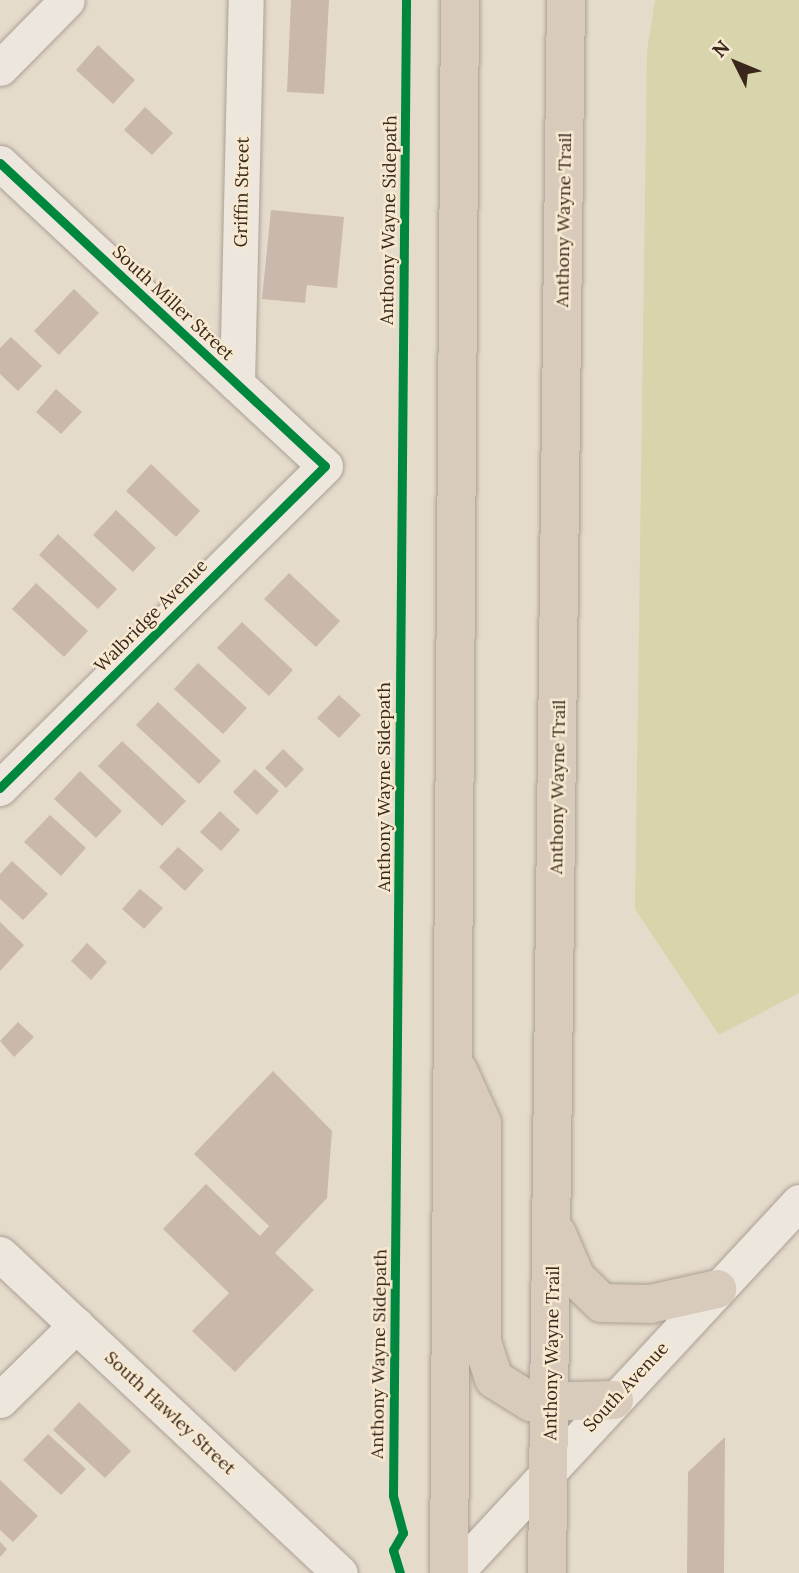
<!DOCTYPE html>
<html>
<head>
<meta charset="utf-8">
<style>
	body { margin:0 }
	#map { position:relative; width:799px; height:1573px; overflow:hidden; background:#e5dbcb; font-family:Lora,serif }
	div>[style] { position:absolute }
	.green>* { inset:0; background:#d8d4ac }
	.building>* { inset:0; background:#c9b8ab }
	.roads { filter:drop-shadow(0 0 2px #aaa095) drop-shadow(0 0 2px #aaa095) }
	.minor>* { height:35px; margin:-17.5px; padding:0 17.5px; transform-origin:17.5px; border-radius:17.5px; background:#ede6dd }
	.highway>* { height:38px; margin:-19px; padding:0 19px; transform-origin:19px; border-radius:19px; background:#d8cbbc }
	.cycleway>* { height:9px; margin:-4.5px; padding:0 4.5px; transform-origin:4.5px; border-radius:4.5px; background:#00873e }
	span { translate:-50% -50%; white-space:nowrap; text-align:center; line-height:1.15; -webkit-text-stroke:5px #f7e8d0; paint-order:stroke }
	.street-label { font-size:18px; color:#39271c }
	.north { position:absolute; left:701px; top:28px; width:70px; height:70px; -webkit-text-stroke:5px #f7e8d0; paint-order:stroke; rotate:313deg; font-size:19px; font-weight:700; line-height:28px; text-align:center; color:#39271c }
	.north::after { content:''; display:block; margin:auto; width:24px; height:32px; background:#39271c; clip-path:polygon(50% 0,100% 100%,50% 72%,0 100%) }
</style>
</head>
<body>
<div id="map">
	<div class="green">
		<i style="clip-path:polygon(655px 0,799px 0,799px 993px,719px 1035px,635px 909px,647px 51px)"></i>
	</div>
	<div class="building">
		<i style="clip-path:polygon(291px 0,329px 0,324px 94px,287px 92px)"></i>
		<i style="clip-path:polygon(98px 45px,135px 80px,113px 104px,76px 70px)"></i>
		<i style="clip-path:polygon(145px 107px,173px 133px,152px 155px,124px 130px)"></i>
		<i style="clip-path:polygon(271px 210px,344px 217px,337px 288px,307px 285px,305px 303px,262px 299px)"></i>
		<i style="clip-path:polygon(74px 289px,99px 313px,59px 355px,34px 331px)"></i>
		<i style="clip-path:polygon(11px 337px,42px 366px,18px 391px,0 374px,0 348px)"></i>
		<i style="clip-path:polygon(56px 389px,82px 412px,61px 434px,36px 412px)"></i>
		<i style="clip-path:polygon(151px 464px,200px 511px,176px 537px,126px 491px)"></i>
		<i style="clip-path:polygon(116px 510px,156px 548px,133px 572px,93px 535px)"></i>
		<i style="clip-path:polygon(58px 534px,117px 589px,98px 609px,39px 555px)"></i>
		<i style="clip-path:polygon(289px 573px,340px 621px,316px 647px,264px 599px)"></i>
		<i style="clip-path:polygon(36px 583px,88px 631px,64px 657px,12px 609px)"></i>
		<i style="clip-path:polygon(242px 622px,293px 670px,269px 696px,217px 648px)"></i>
		<i style="clip-path:polygon(198px 663px,247px 708px,223px 734px,174px 689px)"></i>
		<i style="clip-path:polygon(339px 695px,361px 715px,339px 738px,317px 718px)"></i>
		<i style="clip-path:polygon(158px 702px,221px 761px,199px 784px,136px 725px)"></i>
		<i style="clip-path:polygon(122px 741px,186px 801px,162px 826px,98px 766px)"></i>
		<i style="clip-path:polygon(283px 749px,304px 769px,286px 788px,265px 768px)"></i>
		<i style="clip-path:polygon(255px 769px,279px 791px,257px 815px,233px 792px)"></i>
		<i style="clip-path:polygon(80px 771px,122px 811px,96px 838px,54px 799px)"></i>
		<i style="clip-path:polygon(220px 811px,240px 830px,221px 851px,200px 832px)"></i>
		<i style="clip-path:polygon(50px 815px,86px 848px,61px 876px,24px 842px)"></i>
		<i style="clip-path:polygon(178px 847px,204px 870px,185px 891px,159px 867px)"></i>
		<i style="clip-path:polygon(12px 861px,48px 894px,23px 920px,0 899px,0 874px)"></i>
		<i style="clip-path:polygon(140px 889px,163px 908px,144px 929px,122px 909px)"></i>
		<i style="clip-path:polygon(0 922px,24px 945px,0 971px)"></i>
		<i style="clip-path:polygon(87px 943px,107px 962px,91px 980px,71px 961px)"></i>
		<i style="clip-path:polygon(18px 1022px,34px 1037px,14px 1057px,0 1041px)"></i>
		<i style="clip-path:polygon(273px 1071px,332px 1131px,327px 1198px,275px 1253px,314px 1290px,235px 1372px,192px 1331px,229px 1293px,163px 1229px,206px 1184px,260px 1236px,269px 1226px,194px 1154px)"></i>
		<i style="clip-path:polygon(79px 1402px,131px 1451px,105px 1478px,53px 1430px)"></i>
		<i style="clip-path:polygon(48px 1434px,86px 1469px,61px 1495px,23px 1460px)"></i>
		<i style="clip-path:polygon(725px 1437px,724px 1573px,687px 1573px,688px 1472px)"></i>
		<i style="clip-path:polygon(0 1480px,38px 1516px,13px 1542px,0 1530px)"></i>
		<i style="clip-path:polygon(0 1542px,7px 1549px,0 1557px)"></i>
	</div>
	<div class="roads">
		<div class="minor">
			<i style="left:0;top:68px;width:95px;rotate:-45.4deg"></i>
			<i style="left:0;top:163px;width:444px;rotate:43deg"></i>
			<i style="left:325px;top:466px;width:458px;rotate:135.3deg"></i>
			<i style="left:237px;top:384px;width:384px;rotate:-88.7deg"></i>
			<i style="left:0;top:1254px;width:466px;rotate:43.2deg"></i>
			<i style="left:0;top:1400px;width:107px;rotate:-44.6deg"></i>
			<i style="left:455px;top:1573px;width:506px;rotate:-47.16deg"></i>
		</div>
		<div class="highway">
			<i style="left:458px;top:1070px;width:58px;rotate:65.6deg"></i>
			<i style="left:482px;top:1123px;width:219px;rotate:90deg"></i>
			<i style="left:482px;top:1342px;width:39px;rotate:72deg"></i>
			<i style="left:494px;top:1379px;width:44px;rotate:31.9deg"></i>
			<i style="left:531px;top:1402px;width:83px;rotate:-1.4deg"></i>
			<i style="left:557px;top:1234px;width:48px;rotate:66.6deg"></i>
			<i style="left:576px;top:1278px;width:36px;rotate:44deg"></i>
			<i style="left:602px;top:1303px;width:48px;rotate:1.2deg"></i>
			<i style="left:650px;top:1304px;width:69px;rotate:-12.6deg"></i>
			<i style="left:449px;top:1573px;width:1573px;rotate:-89.6deg"></i>
			<i style="left:547px;top:1573px;width:1573px;rotate:-89.31deg"></i>
		</div>
	</div>
	<div class="cycleway">
		<i style="left:0;top:163px;width:444px;rotate:43deg"></i>
		<i style="left:325px;top:466px;width:458px;rotate:135.3deg"></i>
		<i style="left:400px;top:1573px;width:24px;rotate:-107deg"></i>
		<i style="left:393px;top:1550px;width:20px;rotate:-60deg"></i>
		<i style="left:403px;top:1533px;width:39px;rotate:-105deg"></i>
		<i style="left:393px;top:1495px;width:1495px;rotate:-89.5deg"></i>
	</div>
	<div class="street-label">
		<span style="left:242px;top:192px;rotate:-89deg">Griffin Street</span>
		<span style="left:389px;top:220px;rotate:-89deg">Anthony Wayne Sidepath</span>
		<span style="left:564px;top:220px;rotate:-89deg">Anthony Wayne Trail</span>
		<span style="left:173px;top:303px;rotate:43deg">South Miller Street</span>
		<span style="left:151px;top:616px;rotate:-45deg">Walbridge Avenue</span>
		<span style="left:384px;top:787px;rotate:-90deg">Anthony Wayne Sidepath</span>
		<span style="left:558px;top:787px;rotate:-89deg">Anthony Wayne Trail</span>
		<span style="left:552px;top:1353px;rotate:-89deg">Anthony Wayne Trail</span>
		<span style="left:379px;top:1354px;rotate:-89deg">Anthony Wayne Sidepath</span>
		<span style="left:626px;top:1387px;rotate:-47deg">South Avenue</span>
		<span style="left:170px;top:1413px;rotate:43deg">South Hawley Street</span>
	</div>
	<div class="north">N</div>
</div>
</body>
</html>
